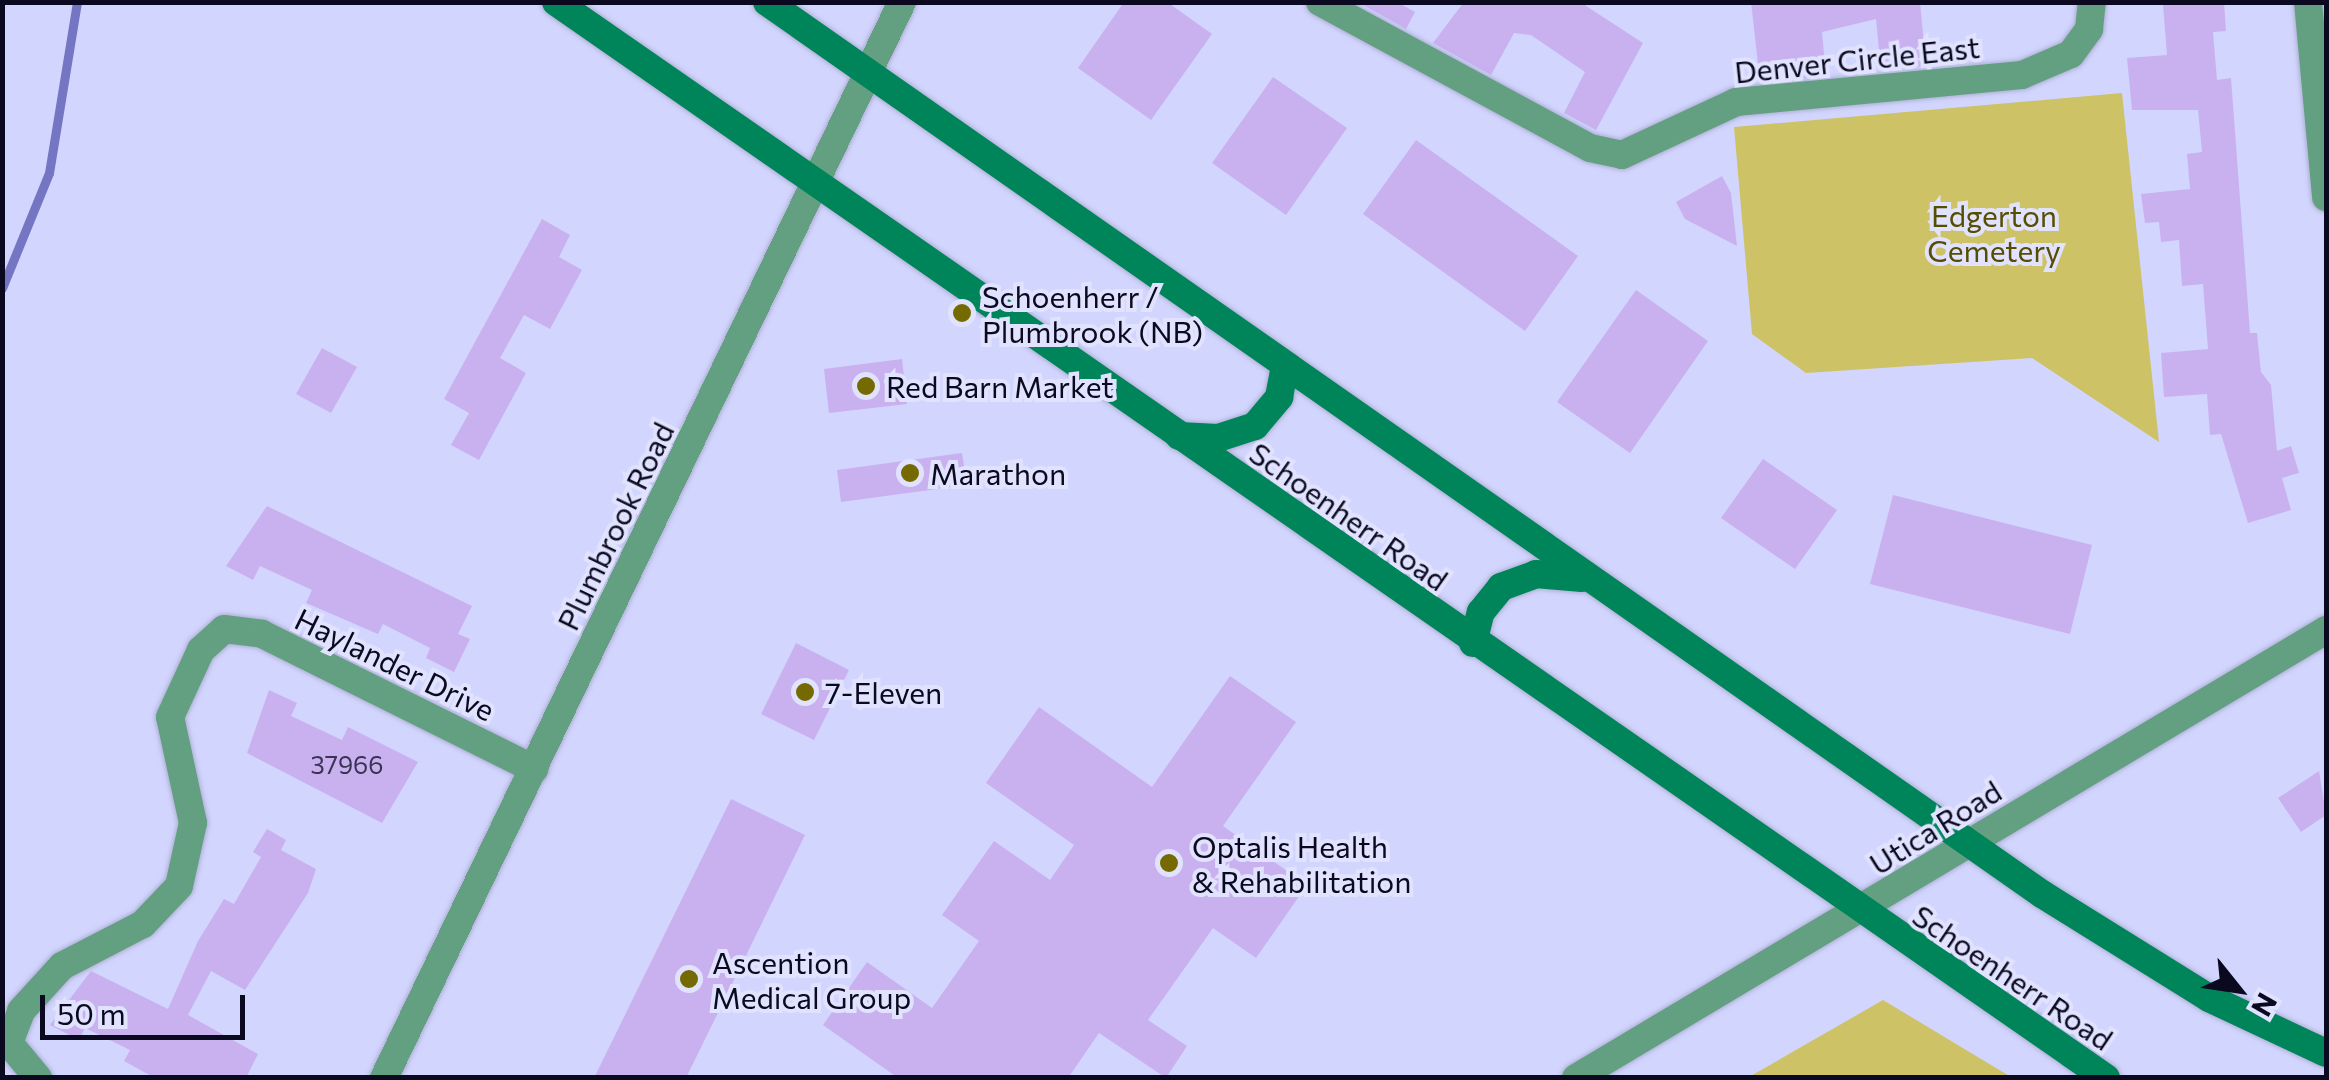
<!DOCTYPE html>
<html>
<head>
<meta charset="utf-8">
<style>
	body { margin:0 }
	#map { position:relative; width:2329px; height:1080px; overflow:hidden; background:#d2d5fd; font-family:Commissioner,sans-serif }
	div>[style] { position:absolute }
	.green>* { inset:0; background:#cec267 }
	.stream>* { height:9px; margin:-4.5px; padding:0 4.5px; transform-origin:4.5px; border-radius:4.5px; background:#7576c3 }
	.building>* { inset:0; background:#c9b1f0 }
	.roads { filter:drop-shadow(0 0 2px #aeb0d5) drop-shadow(0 0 2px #aeb0d5) }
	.minor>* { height:28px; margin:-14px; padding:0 14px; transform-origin:14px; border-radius:14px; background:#63a082 }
	.tertiary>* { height:28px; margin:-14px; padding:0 14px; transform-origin:14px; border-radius:14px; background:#63a082 }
	.secondary>* { height:28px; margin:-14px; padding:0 14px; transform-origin:14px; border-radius:14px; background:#008459 }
	.dots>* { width:28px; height:28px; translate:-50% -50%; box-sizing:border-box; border:5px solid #e1e3fe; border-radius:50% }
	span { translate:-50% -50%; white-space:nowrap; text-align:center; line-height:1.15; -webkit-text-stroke:8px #e1e3fe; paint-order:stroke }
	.number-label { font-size:25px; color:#3a3354 }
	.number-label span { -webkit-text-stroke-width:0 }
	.street-label { font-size:30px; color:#0a0920 }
	.park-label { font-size:30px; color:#564d00 }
	.poi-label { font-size:30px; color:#0a0920 }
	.left { translate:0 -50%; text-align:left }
	.frame { position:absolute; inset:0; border:5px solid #0a0920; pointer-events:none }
	.north { position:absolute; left:2189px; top:940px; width:100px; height:100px; -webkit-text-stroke:8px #e1e3fe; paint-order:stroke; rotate:120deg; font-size:28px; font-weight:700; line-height:40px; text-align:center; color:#0a0920 }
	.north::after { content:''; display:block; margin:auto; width:35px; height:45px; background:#0a0920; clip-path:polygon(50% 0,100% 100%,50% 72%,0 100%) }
	.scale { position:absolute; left:40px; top:995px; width:205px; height:45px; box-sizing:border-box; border:5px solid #0a0920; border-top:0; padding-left:12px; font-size:30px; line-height:35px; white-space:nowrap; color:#0a0920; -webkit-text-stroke:8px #e1e3fe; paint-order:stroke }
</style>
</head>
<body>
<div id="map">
	<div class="green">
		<i style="clip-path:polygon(2122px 93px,2159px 442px,2032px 358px,1806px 373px,1752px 334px,1734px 127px)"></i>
		<i style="clip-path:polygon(1883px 1000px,2011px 1077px,1749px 1077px)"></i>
	</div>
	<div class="stream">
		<i style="left:2px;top:288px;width:124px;rotate:-67.8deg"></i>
		<i style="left:49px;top:173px;width:173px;rotate:-80.7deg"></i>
	</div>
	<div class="building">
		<i style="clip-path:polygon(1124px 2px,1167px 2px,1212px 34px,1151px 120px,1078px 68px)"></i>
		<i style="clip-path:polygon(1358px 2px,1397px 2px,1415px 12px,1406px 29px)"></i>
		<i style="clip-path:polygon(1464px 2px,1580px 2px,1643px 43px,1596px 130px,1564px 113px,1585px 72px,1531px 35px,1514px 33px,1491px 75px,1433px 43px)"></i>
		<i style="clip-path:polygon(1751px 2px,1920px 2px,1926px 66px,1881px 71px,1876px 19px,1822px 32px,1826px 76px,1760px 82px)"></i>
		<i style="clip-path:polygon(2224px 2px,2226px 31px,2213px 32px,2217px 80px,2231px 78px,2250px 333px,2257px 333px,2261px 372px,2271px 385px,2277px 451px,2291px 446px,2299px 473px,2282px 478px,2291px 510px,2248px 523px,2221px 434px,2210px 435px,2207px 394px,2164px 397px,2161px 353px,2208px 349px,2203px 284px,2182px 286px,2179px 240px,2161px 242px,2159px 222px,2145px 223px,2141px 194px,2190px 189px,2187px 154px,2202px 152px,2198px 110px,2132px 110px,2127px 58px,2167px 55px,2163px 5px)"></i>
		<i style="clip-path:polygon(1273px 77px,1347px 128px,1286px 215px,1212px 163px)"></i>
		<i style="clip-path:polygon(1416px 140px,1578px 256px,1525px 331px,1363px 214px)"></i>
		<i style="clip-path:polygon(1722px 176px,1731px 193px,1737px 246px,1685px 219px,1676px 202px)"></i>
		<i style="clip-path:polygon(542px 219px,570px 235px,559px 257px,582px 270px,550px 329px,524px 315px,500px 358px,526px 373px,479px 460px,451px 445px,469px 413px,444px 399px)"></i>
		<i style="clip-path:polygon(1636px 290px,1708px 341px,1630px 453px,1557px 402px)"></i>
		<i style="clip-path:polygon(322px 348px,357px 367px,331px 413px,296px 394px)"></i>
		<i style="clip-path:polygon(902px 359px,907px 404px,829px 413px,824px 369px)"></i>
		<i style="clip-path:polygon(962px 453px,967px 485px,841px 502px,837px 470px)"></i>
		<i style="clip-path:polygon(1763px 459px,1837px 510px,1795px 569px,1721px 518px)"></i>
		<i style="clip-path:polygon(1893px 495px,2092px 545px,2070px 634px,1870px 584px)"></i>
		<i style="clip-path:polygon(267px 506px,472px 606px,458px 634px,470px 639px,454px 672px,426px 658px,430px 648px,383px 624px,378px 634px,306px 603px,312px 590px,260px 566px,253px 580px,226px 566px)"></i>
		<i style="clip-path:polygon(796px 643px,849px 670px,814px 740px,761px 714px)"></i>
		<i style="clip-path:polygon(1230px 676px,1296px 722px,1223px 826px,1307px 885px,1256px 958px,1213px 928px,1148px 1020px,1187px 1046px,1166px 1078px,1099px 1033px,1068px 1078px,898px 1078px,823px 1025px,867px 962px,932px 1008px,979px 941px,942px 915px,994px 841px,1050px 880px,1074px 845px,986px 783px,1039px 707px,1152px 787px)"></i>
		<i style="clip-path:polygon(269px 690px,297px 703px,291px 716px,342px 740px,348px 727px,418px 762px,382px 823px,247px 753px)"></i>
		<i style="clip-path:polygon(2319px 771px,2326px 815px,2301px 832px,2278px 798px)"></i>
		<i style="clip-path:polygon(731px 799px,805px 835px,686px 1078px,594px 1078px)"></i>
		<i style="clip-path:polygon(267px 829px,286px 840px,281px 850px,316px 869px,308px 893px,245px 990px,211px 971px,188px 1015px,258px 1054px,246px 1078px,155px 1078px,124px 1061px,130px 1050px,85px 1028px,79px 1040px,50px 1025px,91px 971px,168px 1009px,198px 941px,224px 899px,234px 904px,261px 857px,253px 852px)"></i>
	</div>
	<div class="roads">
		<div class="minor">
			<i style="left:1320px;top:2px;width:307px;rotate:28.4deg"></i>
			<i style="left:1590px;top:148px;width:33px;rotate:12deg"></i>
			<i style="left:1622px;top:155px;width:126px;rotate:-24.9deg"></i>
			<i style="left:1736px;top:102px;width:287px;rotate:-5.4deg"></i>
			<i style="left:2022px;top:75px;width:53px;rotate:-23.2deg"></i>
			<i style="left:2071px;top:54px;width:31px;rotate:-54deg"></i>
			<i style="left:2089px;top:29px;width:27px;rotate:-84deg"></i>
			<i style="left:2308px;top:2px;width:196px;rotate:84.7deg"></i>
			<i style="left:38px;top:1078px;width:45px;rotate:-129.6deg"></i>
			<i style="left:9px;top:1043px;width:34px;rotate:-69deg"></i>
			<i style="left:21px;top:1011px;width:61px;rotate:-47.7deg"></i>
			<i style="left:62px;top:966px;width:91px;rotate:-27.4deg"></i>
			<i style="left:143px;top:924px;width:52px;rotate:-46.5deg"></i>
			<i style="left:179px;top:886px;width:65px;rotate:-77.5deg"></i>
			<i style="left:193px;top:823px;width:108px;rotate:-102.2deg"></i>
			<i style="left:170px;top:717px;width:74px;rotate:-65.2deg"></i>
			<i style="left:201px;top:650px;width:31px;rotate:-42deg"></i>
			<i style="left:224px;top:629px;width:38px;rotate:7deg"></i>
			<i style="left:262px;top:634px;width:304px;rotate:26.4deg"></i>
		</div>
		<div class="tertiary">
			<i style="left:384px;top:1078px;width:1194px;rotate:-64.29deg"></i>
			<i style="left:1576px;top:1078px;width:874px;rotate:-30.85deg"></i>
		</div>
		<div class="secondary">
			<i style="left:556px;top:2px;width:1887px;rotate:34.77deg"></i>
			<i style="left:767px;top:2px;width:1556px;rotate:34.98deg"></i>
			<i style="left:2042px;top:894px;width:197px;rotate:31.9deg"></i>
			<i style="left:2209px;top:998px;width:129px;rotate:25.2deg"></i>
			<i style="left:1179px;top:436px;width:39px;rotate:3deg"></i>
			<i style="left:1218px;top:438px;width:39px;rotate:-18deg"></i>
			<i style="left:1255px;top:426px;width:38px;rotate:-50deg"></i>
			<i style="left:1279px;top:397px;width:32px;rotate:-79deg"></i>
			<i style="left:1473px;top:643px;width:32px;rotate:-76deg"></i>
			<i style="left:1481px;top:612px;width:32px;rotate:-51deg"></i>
			<i style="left:1501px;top:587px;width:37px;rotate:-20deg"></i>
			<i style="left:1536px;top:574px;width:46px;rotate:5deg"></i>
		</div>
	</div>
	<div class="dots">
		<i style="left:962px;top:313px;background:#756901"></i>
		<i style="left:866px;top:386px;background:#756901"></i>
		<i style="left:910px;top:473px;background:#756901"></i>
		<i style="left:805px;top:692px;background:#756901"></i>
		<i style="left:1169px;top:863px;background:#756901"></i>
		<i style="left:689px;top:979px;background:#756901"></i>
	</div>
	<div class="number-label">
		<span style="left:347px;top:764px">37966</span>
	</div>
	<div class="street-label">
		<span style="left:1857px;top:59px;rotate:-6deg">Denver Circle East</span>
		<span style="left:1349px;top:516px;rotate:35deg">Schoenherr Road</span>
		<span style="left:615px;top:526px;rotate:-64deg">Plumbrook Road</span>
		<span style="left:395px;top:664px;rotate:26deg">Haylander Drive</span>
		<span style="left:1935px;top:827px;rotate:-32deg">Utica Road</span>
		<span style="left:2013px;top:977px;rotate:34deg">Schoenherr Road</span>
	</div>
	<div class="park-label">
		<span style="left:1994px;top:232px">Edgerton<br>Cemetery</span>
	</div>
	<div class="poi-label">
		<span class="left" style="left:982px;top:313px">Schoenherr /<br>Plumbrook (NB)</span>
		<span class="left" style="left:886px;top:386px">Red Barn Market</span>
		<span class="left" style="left:930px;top:473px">Marathon</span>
		<span class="left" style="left:825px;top:692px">7-Eleven</span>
		<span class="left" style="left:1192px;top:863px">Optalis Health<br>&amp; Rehabilitation</span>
		<span class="left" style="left:712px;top:979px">Ascention<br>Medical Group</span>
	</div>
	<div class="frame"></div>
	<div class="north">N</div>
	<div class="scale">50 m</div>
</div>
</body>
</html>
